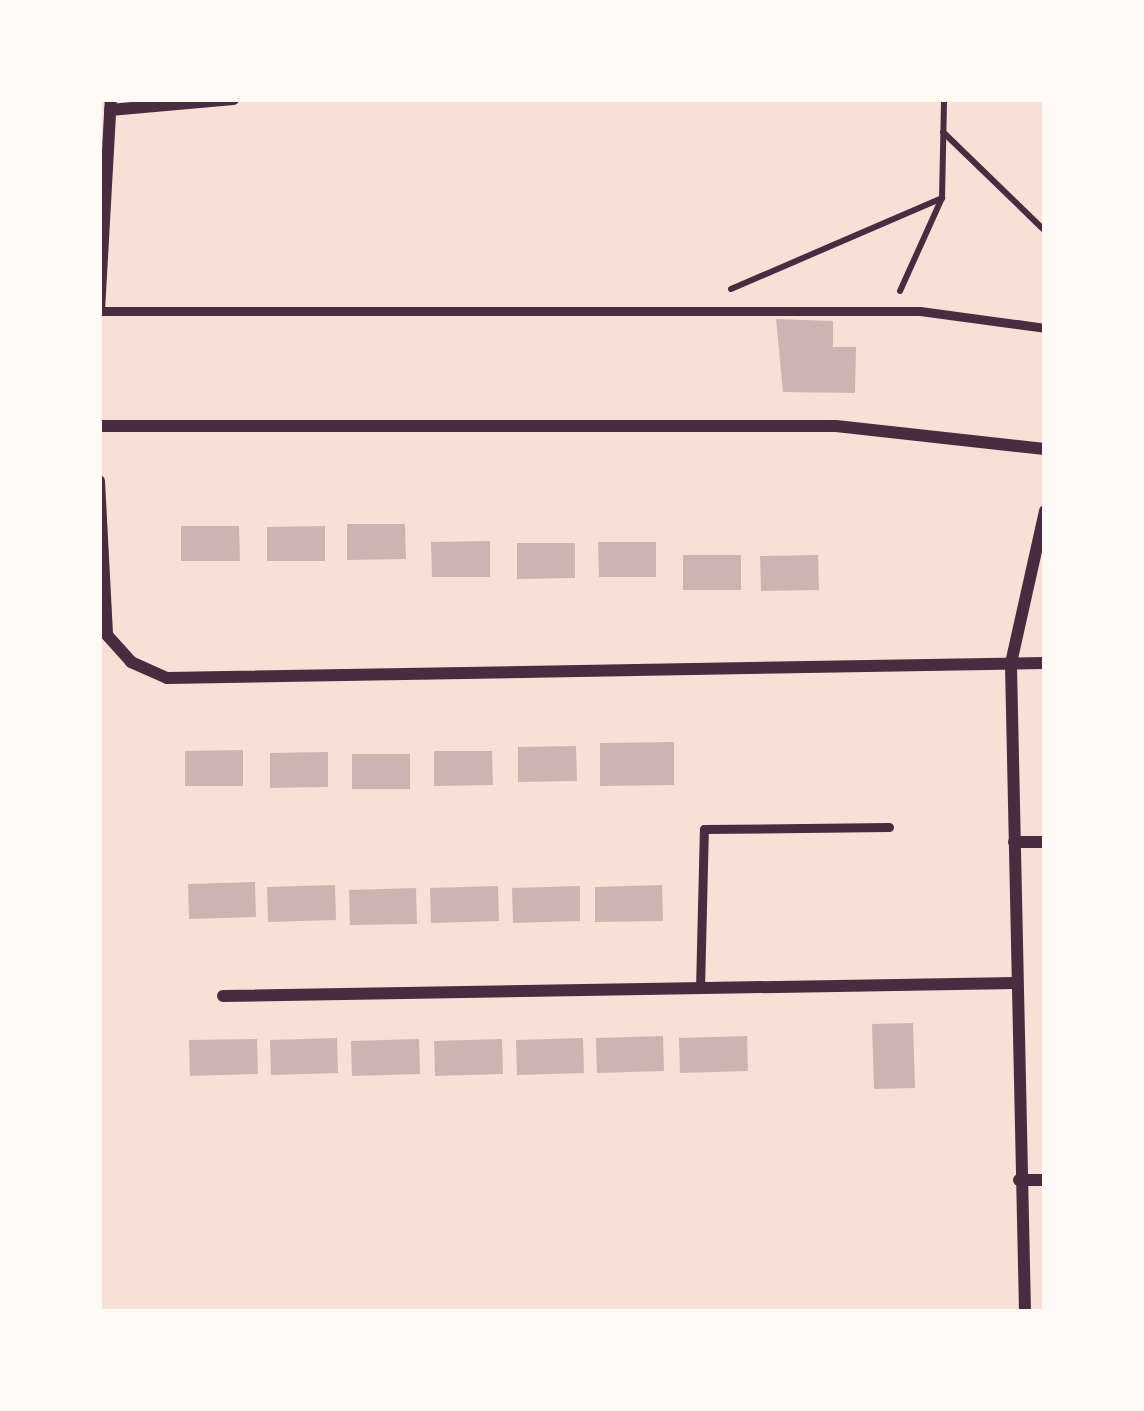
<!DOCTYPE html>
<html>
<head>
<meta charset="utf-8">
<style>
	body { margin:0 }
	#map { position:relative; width:1144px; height:1411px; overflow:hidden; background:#f7e1d7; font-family:"Fira Sans",sans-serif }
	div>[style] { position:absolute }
	.building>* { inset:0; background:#ccb4b1 }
	.path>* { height:6px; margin:-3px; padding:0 3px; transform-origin:3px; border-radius:3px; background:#4a2c40 }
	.service>* { height:9px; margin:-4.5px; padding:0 4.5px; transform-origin:4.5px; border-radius:4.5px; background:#4a2c40 }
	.minor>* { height:12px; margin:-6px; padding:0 6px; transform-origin:6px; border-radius:6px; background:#4a2c40 }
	span { translate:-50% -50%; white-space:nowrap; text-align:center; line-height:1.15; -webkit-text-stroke:12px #fffaf5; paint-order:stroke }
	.frame { position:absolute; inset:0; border:102px solid #fffaf5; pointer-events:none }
</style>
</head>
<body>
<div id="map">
	<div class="building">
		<i style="clip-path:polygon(776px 319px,833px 321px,833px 347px,856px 347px,855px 393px,783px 392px)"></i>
		<i style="clip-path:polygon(347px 524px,405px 524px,406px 559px,347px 560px)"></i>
		<i style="clip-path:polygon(181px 526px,239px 526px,240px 561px,181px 561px)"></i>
		<i style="clip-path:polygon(325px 526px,325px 561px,267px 561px,267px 527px)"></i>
		<i style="clip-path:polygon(490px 541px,490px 577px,432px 577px,431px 542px)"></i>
		<i style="clip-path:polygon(598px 542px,656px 542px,656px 577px,599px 577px)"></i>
		<i style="clip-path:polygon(517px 543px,575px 543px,575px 578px,517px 579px)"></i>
		<i style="clip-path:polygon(683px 555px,741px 555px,741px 590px,683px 590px)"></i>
		<i style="clip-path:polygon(818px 555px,819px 590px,761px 591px,760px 556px)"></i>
		<i style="clip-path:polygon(674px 742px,674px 785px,600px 786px,600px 743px)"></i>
		<i style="clip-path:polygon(576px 746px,577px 781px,518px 782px,518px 747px)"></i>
		<i style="clip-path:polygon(243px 750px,243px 786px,185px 786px,185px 751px)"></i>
		<i style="clip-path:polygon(434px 751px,492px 751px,493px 785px,434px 786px)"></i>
		<i style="clip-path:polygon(328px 752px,328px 787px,270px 788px,270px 753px)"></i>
		<i style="clip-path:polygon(352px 754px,410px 754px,410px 789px,352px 789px)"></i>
		<i style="clip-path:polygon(255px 882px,256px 917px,189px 919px,188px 884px)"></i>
		<i style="clip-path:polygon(335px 885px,336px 920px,268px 922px,267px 887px)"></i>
		<i style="clip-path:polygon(662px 885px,663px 921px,595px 922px,595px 887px)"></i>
		<i style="clip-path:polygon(498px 886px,499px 921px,431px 923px,430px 888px)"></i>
		<i style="clip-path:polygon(580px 886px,580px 921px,513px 923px,512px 888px)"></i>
		<i style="clip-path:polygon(416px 888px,417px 924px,350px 925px,349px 890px)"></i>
		<i style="clip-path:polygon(913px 1023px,915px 1088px,874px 1089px,872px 1024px)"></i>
		<i style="clip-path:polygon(663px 1036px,664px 1071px,597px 1073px,596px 1038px)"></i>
		<i style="clip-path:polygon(747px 1036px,748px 1071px,680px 1073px,679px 1038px)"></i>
		<i style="clip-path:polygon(337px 1038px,338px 1073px,271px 1075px,270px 1040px)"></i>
		<i style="clip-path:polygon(583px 1038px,584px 1073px,517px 1075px,516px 1040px)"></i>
		<i style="clip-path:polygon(257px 1039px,258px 1074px,190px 1076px,189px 1040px)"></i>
		<i style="clip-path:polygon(419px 1039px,420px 1074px,352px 1076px,351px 1041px)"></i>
		<i style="clip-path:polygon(502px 1039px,503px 1074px,435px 1076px,434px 1041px)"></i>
	</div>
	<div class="path">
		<i style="left:943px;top:132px;width:142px;rotate:44.1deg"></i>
		<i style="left:731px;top:289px;width:230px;rotate:-23.3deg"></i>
		<i style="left:900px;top:291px;width:102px;rotate:-65.7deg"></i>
		<i style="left:942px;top:198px;width:99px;rotate:-88.8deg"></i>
	</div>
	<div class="service">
		<i style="left:99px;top:311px;width:821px"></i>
		<i style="left:920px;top:311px;width:126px;rotate:7.7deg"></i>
		<i style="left:700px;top:989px;width:160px;rotate:-88.6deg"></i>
		<i style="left:704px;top:829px;width:185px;rotate:-0.6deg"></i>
	</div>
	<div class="minor">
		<i style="left:110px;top:110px;width:124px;rotate:-5.1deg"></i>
		<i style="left:99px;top:311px;width:212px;rotate:-86.8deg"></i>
		<i style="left:99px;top:426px;width:737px"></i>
		<i style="left:836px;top:426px;width:210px;rotate:6.3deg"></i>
		<i style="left:99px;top:481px;width:154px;rotate:87deg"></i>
		<i style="left:107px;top:635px;width:36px;rotate:48deg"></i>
		<i style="left:131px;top:662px;width:39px;rotate:24deg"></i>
		<i style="left:167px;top:678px;width:878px;rotate:-0.98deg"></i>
		<i style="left:1014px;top:842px;width:31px"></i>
		<i style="left:223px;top:996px;width:793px;rotate:-0.94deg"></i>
		<i style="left:1019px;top:1180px;width:26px"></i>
		<i style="left:1025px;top:1312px;width:649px;rotate:-91.24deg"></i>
		<i style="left:1011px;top:663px;width:156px;rotate:-77.4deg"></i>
	</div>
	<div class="frame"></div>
</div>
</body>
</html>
